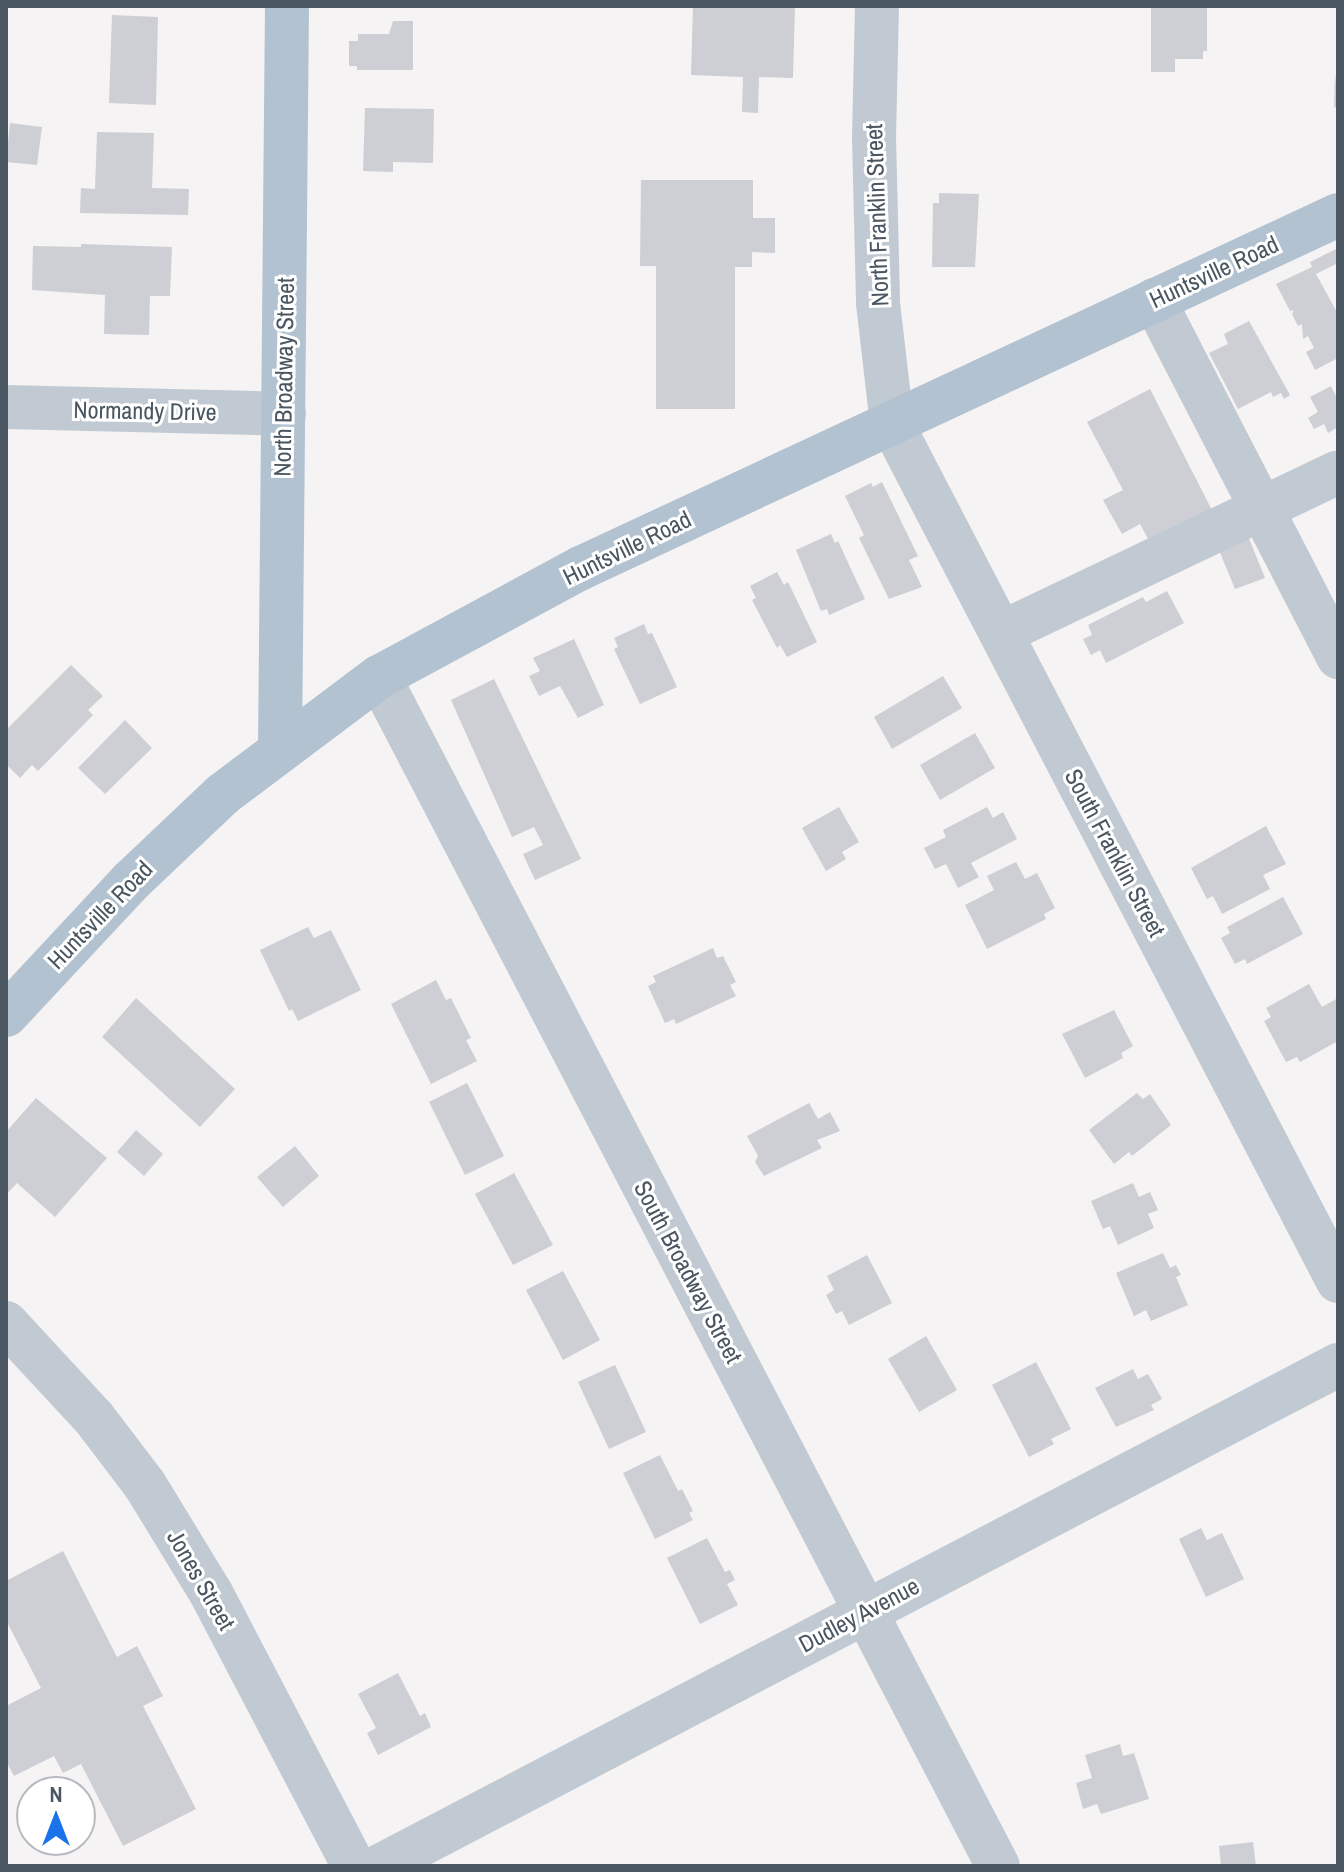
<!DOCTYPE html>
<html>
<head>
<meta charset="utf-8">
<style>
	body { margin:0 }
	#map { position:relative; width:1344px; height:1872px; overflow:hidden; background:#f5f3f3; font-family:"Archivo Narrow",sans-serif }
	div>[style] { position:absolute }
	.building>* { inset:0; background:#cdcfd5 }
	.minor>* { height:44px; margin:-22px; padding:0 22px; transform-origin:22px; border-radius:22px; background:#c1cad2 }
	.major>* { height:44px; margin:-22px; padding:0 22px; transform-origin:22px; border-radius:22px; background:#b3c2d1 }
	span { translate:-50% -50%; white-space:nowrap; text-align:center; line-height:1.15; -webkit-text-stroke:6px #fff; paint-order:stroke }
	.street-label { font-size:24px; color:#4a5661 }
	.frame { position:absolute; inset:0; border:8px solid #4a5661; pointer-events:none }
	.north { position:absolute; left:16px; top:1776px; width:80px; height:80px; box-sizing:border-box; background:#fff; border:2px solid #b7bbc0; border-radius:50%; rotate:0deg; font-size:22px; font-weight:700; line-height:32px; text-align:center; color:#4a5661 }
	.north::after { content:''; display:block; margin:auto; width:28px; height:36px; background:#1a73e8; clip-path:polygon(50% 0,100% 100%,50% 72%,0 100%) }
</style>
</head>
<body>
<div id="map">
	<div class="building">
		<i style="clip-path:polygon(693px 6px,795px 6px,793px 78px,759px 77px,758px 113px,742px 112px,743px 77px,691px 75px)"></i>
		<i style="clip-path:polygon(1151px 6px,1207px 6px,1207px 51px,1203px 51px,1203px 59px,1175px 59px,1175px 72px,1151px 72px)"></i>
		<i style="clip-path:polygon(112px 15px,158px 17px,156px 105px,109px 103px)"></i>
		<i style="clip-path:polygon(393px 21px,413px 21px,413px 70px,357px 70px,357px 66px,349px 66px,349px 41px,358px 41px,358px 34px,389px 34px)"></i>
		<i style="clip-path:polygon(1335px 73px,1338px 106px,1334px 108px)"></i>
		<i style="clip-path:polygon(365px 108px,434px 109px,433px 163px,393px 162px,393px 172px,363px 171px)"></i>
		<i style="clip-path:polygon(10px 123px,42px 127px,37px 165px,6px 162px)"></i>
		<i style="clip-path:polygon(97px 132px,154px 133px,152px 188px,189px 189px,188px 215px,80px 213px,81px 188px,95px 189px)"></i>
		<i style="clip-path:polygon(641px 180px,753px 180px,753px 218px,775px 218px,775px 253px,752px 252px,752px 267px,735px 267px,735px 409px,656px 409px,656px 266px,640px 266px)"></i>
		<i style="clip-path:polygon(939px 193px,979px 194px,975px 267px,932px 267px,933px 203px,939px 203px)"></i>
		<i style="clip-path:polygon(81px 244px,172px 247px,170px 296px,150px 296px,149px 335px,104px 334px,105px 295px,32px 290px,33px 246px,81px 247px)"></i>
		<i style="clip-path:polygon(1338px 248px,1338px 263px,1316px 274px,1338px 314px,1338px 358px,1315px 370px,1306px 352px,1314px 348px,1308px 336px,1303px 339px,1302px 324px,1298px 326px,1292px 314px,1294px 310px,1290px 311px,1276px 284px,1312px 267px,1310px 262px)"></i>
		<i style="clip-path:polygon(1249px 321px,1290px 395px,1284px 399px,1281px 393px,1273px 397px,1271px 392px,1238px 409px,1209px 353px,1228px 344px,1224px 334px)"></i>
		<i style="clip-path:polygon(1331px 386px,1338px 400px,1338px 427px,1328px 433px,1324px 424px,1314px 429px,1308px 418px,1318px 412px,1310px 397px)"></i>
		<i style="clip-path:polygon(1150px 389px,1214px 514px,1152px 546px,1140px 524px,1122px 534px,1103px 500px,1123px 490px,1087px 422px)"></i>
		<i style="clip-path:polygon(882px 482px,918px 556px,909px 560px,922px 587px,889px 599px,859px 538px,864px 535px,845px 496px,871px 483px,873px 487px)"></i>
		<i style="clip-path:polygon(1246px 531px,1265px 578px,1235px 589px,1216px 543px)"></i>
		<i style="clip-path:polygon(831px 534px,835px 543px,838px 541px,865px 599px,829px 615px,827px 609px,821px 611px,796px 550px)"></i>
		<i style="clip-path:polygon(777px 572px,784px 585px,788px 582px,817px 642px,787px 657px,780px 645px,777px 648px,752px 600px,756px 598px,750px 586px)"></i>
		<i style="clip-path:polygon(1167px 591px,1184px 623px,1106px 663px,1100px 650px,1091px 655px,1083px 639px,1092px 635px,1088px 625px,1143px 597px,1146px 602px)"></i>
		<i style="clip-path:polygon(644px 624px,648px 634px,652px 633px,677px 687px,640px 704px,614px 649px,618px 647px,614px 638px)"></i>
		<i style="clip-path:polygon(574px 639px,604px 705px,578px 718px,560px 686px,539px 696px,529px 676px,540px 671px,533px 658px)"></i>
		<i style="clip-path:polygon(71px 665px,103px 696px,88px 710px,93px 715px,38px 771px,32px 765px,20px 778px,6px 764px,6px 730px)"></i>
		<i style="clip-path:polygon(943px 676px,962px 708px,892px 749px,874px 717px)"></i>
		<i style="clip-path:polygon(494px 679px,581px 859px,535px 880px,523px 854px,543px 845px,534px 827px,512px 837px,451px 700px)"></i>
		<i style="clip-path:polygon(125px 720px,152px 748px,105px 794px,78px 768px)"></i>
		<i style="clip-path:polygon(975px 733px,995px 768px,940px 800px,920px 765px)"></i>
		<i style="clip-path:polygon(839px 807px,859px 842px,842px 852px,846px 859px,826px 871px,802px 828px)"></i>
		<i style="clip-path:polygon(987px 807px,993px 818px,1003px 812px,1017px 839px,971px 863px,979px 877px,958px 888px,946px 864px,935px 869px,924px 848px,946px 837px,943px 830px)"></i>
		<i style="clip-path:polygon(1266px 826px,1286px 864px,1263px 875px,1270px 889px,1222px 914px,1213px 896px,1207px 899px,1191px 868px)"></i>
		<i style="clip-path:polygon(1016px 862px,1025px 879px,1037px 873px,1055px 908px,1044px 914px,1046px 919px,987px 949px,965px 905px,994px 890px,987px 876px)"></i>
		<i style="clip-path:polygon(1283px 897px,1303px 934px,1247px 964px,1245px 959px,1235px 964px,1221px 938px,1230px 933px,1227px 927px)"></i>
		<i style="clip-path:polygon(308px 927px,314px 938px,331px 930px,361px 990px,298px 1021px,292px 1009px,289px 1011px,260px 950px)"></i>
		<i style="clip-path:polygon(713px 948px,717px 958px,723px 956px,736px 982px,730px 985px,736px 996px,676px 1024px,674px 1019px,665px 1023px,648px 986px,656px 982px,653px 976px)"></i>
		<i style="clip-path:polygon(436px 980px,446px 1000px,451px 998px,471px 1038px,466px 1040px,477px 1061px,431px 1084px,391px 1004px)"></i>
		<i style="clip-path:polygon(1309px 984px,1322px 1007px,1338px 998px,1338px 1041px,1300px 1062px,1297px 1057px,1286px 1062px,1264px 1021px,1271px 1017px,1266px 1008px)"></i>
		<i style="clip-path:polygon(136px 998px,235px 1089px,200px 1127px,102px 1037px)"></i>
		<i style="clip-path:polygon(1114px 1010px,1133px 1046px,1121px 1053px,1123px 1058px,1085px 1078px,1062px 1034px)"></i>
		<i style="clip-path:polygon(467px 1083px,504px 1156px,465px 1175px,429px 1102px)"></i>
		<i style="clip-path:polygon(1137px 1093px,1143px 1099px,1150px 1094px,1171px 1125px,1132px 1156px,1129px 1152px,1114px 1164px,1089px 1130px)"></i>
		<i style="clip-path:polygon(36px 1098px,107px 1158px,55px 1217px,17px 1183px,6px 1195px,6px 1132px)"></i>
		<i style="clip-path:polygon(809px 1103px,818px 1119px,830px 1112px,840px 1131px,817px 1140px,822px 1148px,764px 1176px,755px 1162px,758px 1156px,747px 1136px)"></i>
		<i style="clip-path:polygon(136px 1130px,163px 1154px,144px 1176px,117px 1152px)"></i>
		<i style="clip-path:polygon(295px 1146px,319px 1176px,283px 1207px,257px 1177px)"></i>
		<i style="clip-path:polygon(514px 1173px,553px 1245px,513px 1265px,475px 1194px)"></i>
		<i style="clip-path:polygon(1133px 1183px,1139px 1197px,1150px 1192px,1158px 1210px,1148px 1214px,1154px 1228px,1118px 1245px,1110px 1226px,1103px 1229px,1091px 1201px)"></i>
		<i style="clip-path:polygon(1163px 1253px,1170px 1268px,1176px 1265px,1181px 1275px,1176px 1277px,1188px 1305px,1151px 1321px,1146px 1310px,1134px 1316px,1116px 1273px)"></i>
		<i style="clip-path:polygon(867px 1255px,892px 1303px,849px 1325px,842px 1311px,836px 1314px,826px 1295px,834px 1290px,827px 1276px)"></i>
		<i style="clip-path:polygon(563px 1271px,600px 1340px,563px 1360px,526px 1290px)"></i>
		<i style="clip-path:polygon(926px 1336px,957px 1390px,919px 1412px,888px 1359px)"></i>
		<i style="clip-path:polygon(1036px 1362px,1071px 1429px,1051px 1439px,1054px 1444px,1029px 1457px,992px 1385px)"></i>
		<i style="clip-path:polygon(615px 1365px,646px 1432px,609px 1449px,578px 1382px)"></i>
		<i style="clip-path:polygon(1133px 1369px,1138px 1379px,1148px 1374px,1162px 1399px,1151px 1405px,1154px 1410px,1116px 1427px,1095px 1388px)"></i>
		<i style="clip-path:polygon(660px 1455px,678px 1491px,682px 1489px,693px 1511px,689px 1513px,693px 1520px,655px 1539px,623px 1473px)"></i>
		<i style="clip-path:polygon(1201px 1528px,1207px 1540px,1222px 1533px,1244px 1579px,1206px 1597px,1179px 1539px)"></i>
		<i style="clip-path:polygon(707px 1538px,725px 1572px,730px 1570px,735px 1580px,727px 1584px,738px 1605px,700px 1624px,667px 1558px)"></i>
		<i style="clip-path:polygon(63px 1551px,117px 1657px,137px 1646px,163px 1696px,143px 1706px,196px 1809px,123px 1846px,81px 1764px,63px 1773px,54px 1756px,14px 1776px,6px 1761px,6px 1706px,41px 1688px,6px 1620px,6px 1581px)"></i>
		<i style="clip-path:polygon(398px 1673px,420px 1716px,425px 1713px,431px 1727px,378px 1755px,367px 1733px,376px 1728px,358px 1694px)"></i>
		<i style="clip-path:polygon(1120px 1744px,1123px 1756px,1134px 1753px,1149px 1799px,1101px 1814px,1097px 1804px,1083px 1809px,1076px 1783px,1092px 1778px,1085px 1755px)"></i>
		<i style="clip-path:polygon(1253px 1842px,1256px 1866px,1221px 1866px,1219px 1846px)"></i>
	</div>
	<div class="minor">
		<i style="left:877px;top:6px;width:131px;rotate:91.3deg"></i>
		<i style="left:874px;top:137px;width:166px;rotate:88.6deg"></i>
		<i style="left:878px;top:303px;width:122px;rotate:83.4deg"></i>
		<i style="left:892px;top:424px;width:966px;rotate:62.51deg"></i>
		<i style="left:1154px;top:300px;width:402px;rotate:62.7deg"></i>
		<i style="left:6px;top:407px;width:278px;rotate:1.4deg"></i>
		<i style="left:1001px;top:633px;width:373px;rotate:-25.5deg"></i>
		<i style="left:379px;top:677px;width:1340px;rotate:62.5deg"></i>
		<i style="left:6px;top:1323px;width:129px;rotate:47.2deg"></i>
		<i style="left:94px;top:1418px;width:84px;rotate:52.7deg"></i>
		<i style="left:145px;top:1485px;width:127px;rotate:58.6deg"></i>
		<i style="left:211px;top:1593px;width:308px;rotate:62.4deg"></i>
		<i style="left:380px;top:1866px;width:1081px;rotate:-27.61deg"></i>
	</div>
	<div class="major">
		<i style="left:280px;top:749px;width:743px;rotate:-89.46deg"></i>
		<i style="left:6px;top:1015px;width:182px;rotate:-47deg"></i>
		<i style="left:130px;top:882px;width:128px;rotate:-43.4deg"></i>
		<i style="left:223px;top:794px;width:195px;rotate:-36.9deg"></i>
		<i style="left:379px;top:677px;width:230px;rotate:-28.4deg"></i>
		<i style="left:581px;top:568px;width:835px;rotate:-25deg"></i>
	</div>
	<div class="street-label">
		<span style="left:877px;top:215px;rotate:-92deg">North Franklin Street</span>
		<span style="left:1214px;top:272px;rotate:-25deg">Huntsville Road</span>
		<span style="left:284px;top:377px;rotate:-89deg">North Broadway Street</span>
		<span style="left:145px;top:411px;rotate:1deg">Normandy Drive</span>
		<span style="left:627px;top:548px;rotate:-26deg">Huntsville Road</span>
		<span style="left:1115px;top:853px;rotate:62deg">South Franklin Street</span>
		<span style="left:100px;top:915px;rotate:-46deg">Huntsville Road</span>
		<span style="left:688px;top:1272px;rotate:62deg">South Broadway Street</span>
		<span style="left:201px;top:1580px;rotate:60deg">Jones Street</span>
		<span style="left:859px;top:1615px;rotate:-28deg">Dudley Avenue</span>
	</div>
	<div class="frame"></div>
	<div class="north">N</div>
</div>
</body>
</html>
